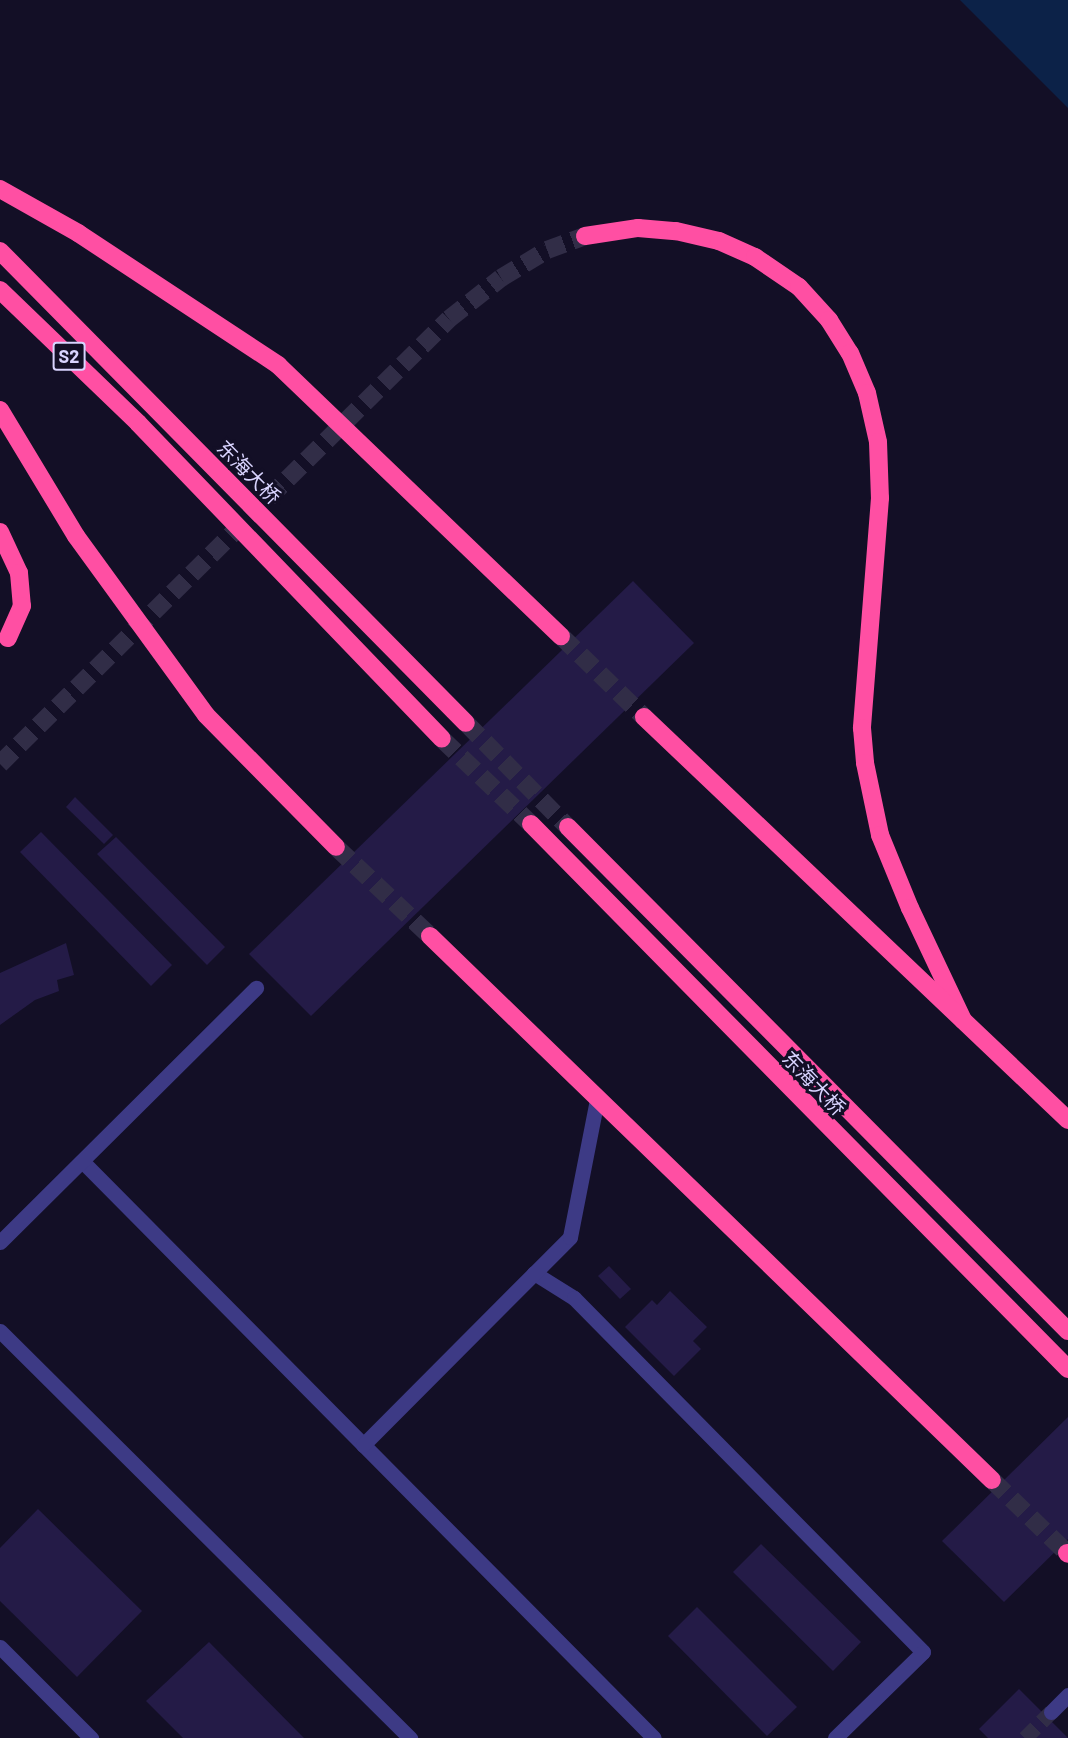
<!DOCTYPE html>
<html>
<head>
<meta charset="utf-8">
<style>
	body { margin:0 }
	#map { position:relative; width:1068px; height:1738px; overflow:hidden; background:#130f26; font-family:Barlow,"Noto Sans SC",sans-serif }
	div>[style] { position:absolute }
	.water>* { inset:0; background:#0c2248 }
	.building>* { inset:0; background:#241b47 }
	.minor-tunnel>* { height:15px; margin-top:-7.5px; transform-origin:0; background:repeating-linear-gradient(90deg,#312d47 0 15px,transparent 0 23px) }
	.highway-tunnel>* { height:18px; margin-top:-9px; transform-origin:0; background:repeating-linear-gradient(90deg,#312d47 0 18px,transparent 0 27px) }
	.minor>* { height:15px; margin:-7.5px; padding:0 7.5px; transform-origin:7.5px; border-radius:7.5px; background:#3d3a85 }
	.highway>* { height:18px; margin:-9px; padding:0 9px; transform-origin:9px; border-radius:9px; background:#ff4fa3 }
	span { translate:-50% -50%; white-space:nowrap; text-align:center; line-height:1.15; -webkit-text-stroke:6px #130f26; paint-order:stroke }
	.shield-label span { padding:2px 4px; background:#130f26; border:2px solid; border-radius:4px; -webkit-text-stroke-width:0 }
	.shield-label { font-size:18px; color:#d9d4ff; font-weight:700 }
	.street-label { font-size:20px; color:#d9d4ff }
</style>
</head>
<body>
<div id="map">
	<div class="water">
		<i style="clip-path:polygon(960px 0,1068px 0,1068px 108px)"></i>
	</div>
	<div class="building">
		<i style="clip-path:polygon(633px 581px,694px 643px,311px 1016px,249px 954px)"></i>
		<i style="clip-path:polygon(75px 797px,113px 835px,104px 844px,66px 807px)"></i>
		<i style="clip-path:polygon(41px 832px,172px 965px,151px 986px,20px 852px)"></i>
		<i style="clip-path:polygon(116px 837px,225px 947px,207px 965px,97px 854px)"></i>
		<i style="clip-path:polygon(66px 943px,74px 975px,57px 980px,59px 991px,35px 1000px,0 1025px,0 973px)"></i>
		<i style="clip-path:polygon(609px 1266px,631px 1289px,620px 1299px,598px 1276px)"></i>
		<i style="clip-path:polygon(670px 1291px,707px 1327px,693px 1341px,701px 1349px,674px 1376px,625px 1327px,652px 1300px,657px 1305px)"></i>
		<i style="clip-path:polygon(1068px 1417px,1068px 1539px,1004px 1602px,942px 1541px)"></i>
		<i style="clip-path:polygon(38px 1509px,142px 1611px,77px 1677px,0 1601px,0 1548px)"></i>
		<i style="clip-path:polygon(761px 1544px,861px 1642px,833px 1671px,733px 1572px)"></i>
		<i style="clip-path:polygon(697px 1607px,797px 1707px,767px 1736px,668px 1636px)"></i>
		<i style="clip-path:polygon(209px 1642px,304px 1738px,183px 1738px,146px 1701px)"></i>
		<i style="clip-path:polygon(1019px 1689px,1068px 1738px,988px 1738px,979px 1729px)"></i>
	</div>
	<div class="minor-tunnel">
		<i style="left:1025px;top:1738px;width:37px;rotate:-45deg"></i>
	</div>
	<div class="highway-tunnel">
		<i style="left:561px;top:636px;width:116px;rotate:44.3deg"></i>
		<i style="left:466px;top:723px;width:146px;rotate:45.6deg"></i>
		<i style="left:442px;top:739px;width:123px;rotate:43.7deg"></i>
		<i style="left:0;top:764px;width:632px;rotate:-44.74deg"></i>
		<i style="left:449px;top:319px;width:66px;rotate:-38.3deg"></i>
		<i style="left:501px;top:278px;width:54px;rotate:-31.3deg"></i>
		<i style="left:547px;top:250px;width:40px;rotate:-20.2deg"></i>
		<i style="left:336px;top:847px;width:129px;rotate:43.4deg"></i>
		<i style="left:992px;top:1480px;width:105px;rotate:44.2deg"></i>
	</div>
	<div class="minor">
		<i style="left:82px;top:1161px;width:812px;rotate:45.25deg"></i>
		<i style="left:0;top:1242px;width:361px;rotate:-44.8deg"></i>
		<i style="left:534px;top:1273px;width:47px;rotate:32deg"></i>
		<i style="left:574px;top:1298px;width:497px;rotate:45.4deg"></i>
		<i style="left:923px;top:1652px;width:123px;rotate:135.7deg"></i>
		<i style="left:0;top:1331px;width:578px;rotate:44.79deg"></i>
		<i style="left:363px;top:1445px;width:293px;rotate:-45.1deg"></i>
		<i style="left:570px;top:1237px;width:141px;rotate:-78.9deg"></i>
		<i style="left:0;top:1647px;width:129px;rotate:45deg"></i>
		<i style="left:1051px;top:1712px;width:24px;rotate:-45deg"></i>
	</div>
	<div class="highway">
		<i style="left:0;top:189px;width:90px;rotate:29.4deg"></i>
		<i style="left:78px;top:233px;width:240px;rotate:33.4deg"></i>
		<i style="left:278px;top:365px;width:392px;rotate:43.8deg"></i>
		<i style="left:585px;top:236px;width:54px;rotate:-8.6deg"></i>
		<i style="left:638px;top:228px;width:38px;rotate:5deg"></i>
		<i style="left:676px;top:231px;width:44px;rotate:13.1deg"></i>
		<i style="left:719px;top:241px;width:39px;rotate:24deg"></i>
		<i style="left:755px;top:257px;width:53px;rotate:34.3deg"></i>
		<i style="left:799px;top:287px;width:45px;rotate:47.7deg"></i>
		<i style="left:829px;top:320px;width:39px;rotate:58deg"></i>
		<i style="left:850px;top:353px;width:43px;rotate:67deg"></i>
		<i style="left:867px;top:393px;width:50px;rotate:77.3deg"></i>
		<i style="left:878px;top:442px;width:56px;rotate:88deg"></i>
		<i style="left:880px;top:498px;width:231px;rotate:94.5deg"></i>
		<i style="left:862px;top:728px;width:35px;rotate:85deg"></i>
		<i style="left:865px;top:763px;width:74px;rotate:78.2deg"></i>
		<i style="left:880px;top:835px;width:79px;rotate:67.7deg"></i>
		<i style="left:910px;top:908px;width:124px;rotate:64.7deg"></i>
		<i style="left:0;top:251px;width:663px;rotate:45.37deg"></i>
		<i style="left:0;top:290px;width:192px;rotate:43.9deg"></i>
		<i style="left:138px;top:423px;width:438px;rotate:46.1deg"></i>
		<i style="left:0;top:410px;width:147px;rotate:58.9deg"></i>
		<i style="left:76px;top:536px;width:221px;rotate:54deg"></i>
		<i style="left:206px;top:715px;width:185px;rotate:45.4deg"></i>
		<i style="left:0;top:532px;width:45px;rotate:65.1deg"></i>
		<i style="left:19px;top:573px;width:33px;rotate:85deg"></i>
		<i style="left:22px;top:606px;width:35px;rotate:114deg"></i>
		<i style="left:644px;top:717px;width:585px;rotate:43.55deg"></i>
		<i style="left:531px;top:824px;width:765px;rotate:45.42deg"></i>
		<i style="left:568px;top:827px;width:710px;rotate:45.23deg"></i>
		<i style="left:430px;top:936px;width:782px;rotate:44.07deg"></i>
		<i style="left:1067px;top:1553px;width:1px;rotate:45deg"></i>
	</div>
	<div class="shield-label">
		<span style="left:69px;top:356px">S2</span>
	</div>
	<div class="street-label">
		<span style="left:249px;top:472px;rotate:45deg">东海大桥</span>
		<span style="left:814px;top:1083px;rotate:46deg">东海大桥</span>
	</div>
</div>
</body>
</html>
